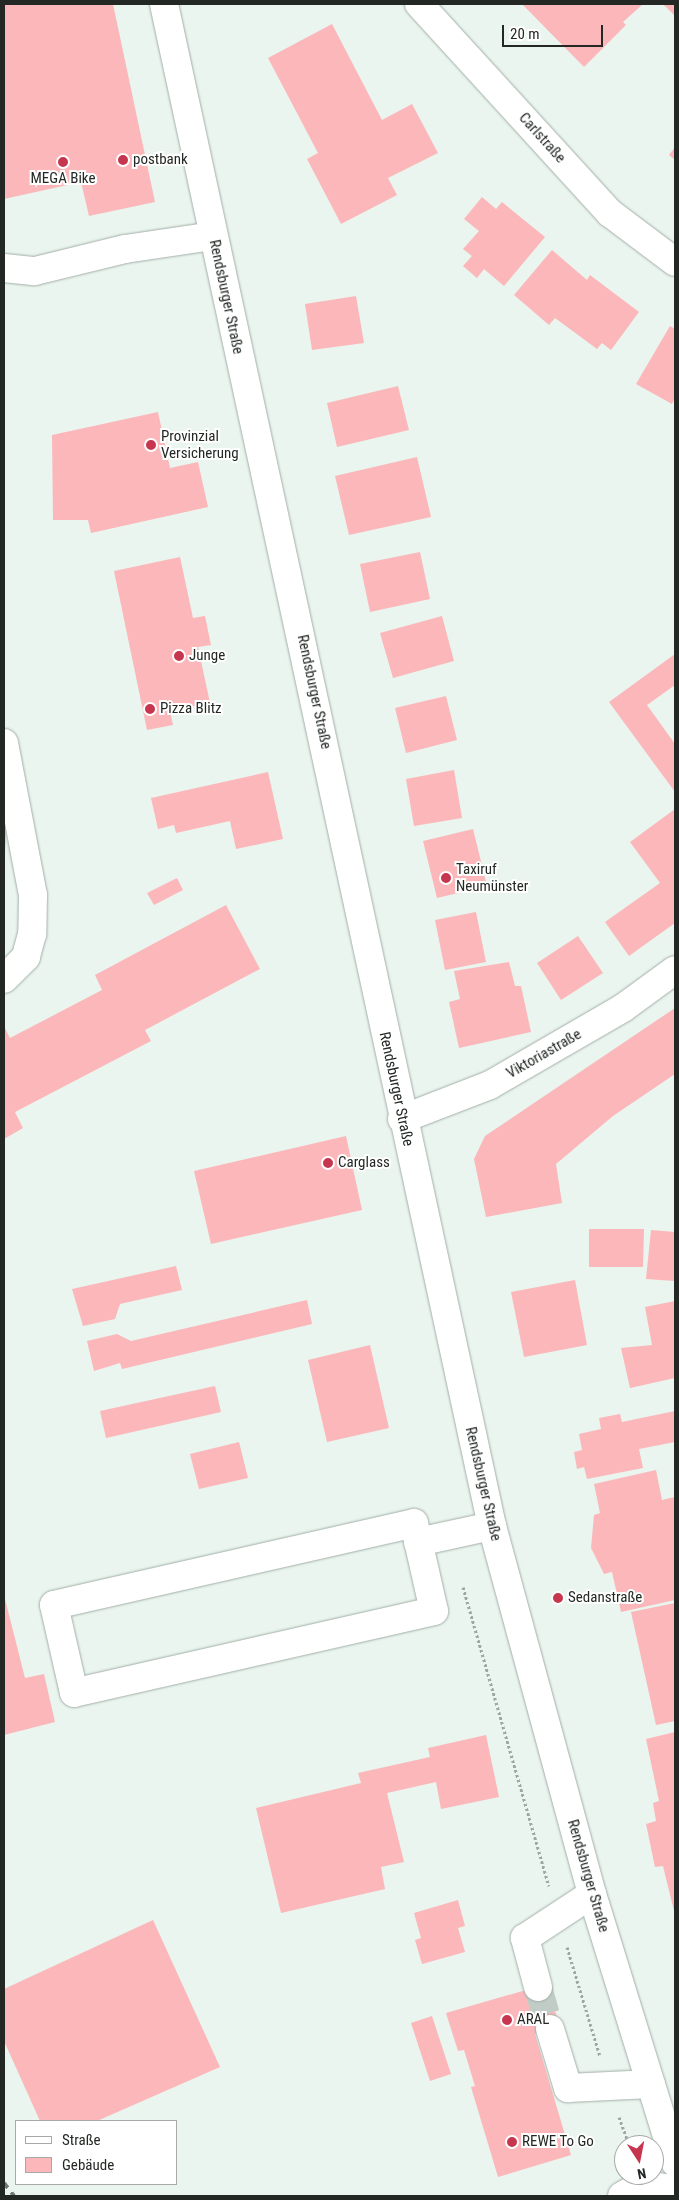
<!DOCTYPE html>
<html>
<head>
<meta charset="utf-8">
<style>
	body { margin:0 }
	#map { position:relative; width:679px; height:2200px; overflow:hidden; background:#e9f5ee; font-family:"Roboto Condensed",sans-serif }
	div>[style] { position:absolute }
	.building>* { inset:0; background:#fcb7ba }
	.minor-tunnel>* { height:28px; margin-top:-14px; transform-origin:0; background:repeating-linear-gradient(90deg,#c2ccc6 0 28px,transparent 0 42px) }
	.path>* { height:3px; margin-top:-1.5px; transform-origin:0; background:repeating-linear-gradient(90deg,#9ea7a2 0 2.5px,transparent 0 5px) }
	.roads { filter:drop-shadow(0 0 1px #a3aea8) drop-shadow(0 0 1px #a3aea8) }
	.minor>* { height:28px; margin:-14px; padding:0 14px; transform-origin:14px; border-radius:14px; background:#fff }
	.rail>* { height:4px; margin-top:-2px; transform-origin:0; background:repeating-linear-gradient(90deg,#727a75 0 6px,transparent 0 12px) }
	.dots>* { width:14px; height:14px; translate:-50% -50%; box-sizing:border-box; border:2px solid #fefffe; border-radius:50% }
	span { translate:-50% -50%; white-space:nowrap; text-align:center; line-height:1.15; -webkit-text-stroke:4px #fefffe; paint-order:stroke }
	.street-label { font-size:15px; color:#242825 }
	.poi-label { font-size:15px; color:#242825 }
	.left { translate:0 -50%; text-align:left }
	.frame { position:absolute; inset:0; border:5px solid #242825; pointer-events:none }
	.legend { position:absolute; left:15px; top:2120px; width:162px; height:65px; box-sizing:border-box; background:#fefffe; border:1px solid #a7a9a7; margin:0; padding:6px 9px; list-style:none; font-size:15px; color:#242825 }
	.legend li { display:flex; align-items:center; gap:10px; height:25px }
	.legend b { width:25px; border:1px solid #a7a9a7 }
	.north { position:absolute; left:614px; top:2135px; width:50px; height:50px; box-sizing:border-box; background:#fefffe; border:1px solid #a7a9a7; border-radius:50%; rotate:169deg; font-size:14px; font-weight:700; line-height:20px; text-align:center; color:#242825 }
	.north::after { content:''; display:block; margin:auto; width:18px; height:22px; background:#c7364f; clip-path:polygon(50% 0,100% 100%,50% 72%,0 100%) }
	.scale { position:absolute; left:502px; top:25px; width:101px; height:22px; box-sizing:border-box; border:2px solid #242825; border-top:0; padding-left:6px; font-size:15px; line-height:18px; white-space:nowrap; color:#242825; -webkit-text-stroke:4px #fefffe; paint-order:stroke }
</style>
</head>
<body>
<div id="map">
	<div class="building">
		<i style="clip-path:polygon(4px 4px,113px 4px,155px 202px,89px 216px,81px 182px,4px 199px)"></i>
		<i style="clip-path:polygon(522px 4px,643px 4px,623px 22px,626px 25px,584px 67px)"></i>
		<i style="clip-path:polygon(663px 4px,675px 4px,675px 16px)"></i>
		<i style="clip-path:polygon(332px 24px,382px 120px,412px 104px,438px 153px,388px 178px,397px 195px,341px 224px,307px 159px,318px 153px,268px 58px)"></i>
		<i style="clip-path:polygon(675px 147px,675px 160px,669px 155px)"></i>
		<i style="clip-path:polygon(482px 197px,496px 209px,502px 202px,545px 237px,504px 286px,484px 269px,477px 278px,463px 266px,472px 256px,463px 249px,479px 231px,464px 219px)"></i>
		<i style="clip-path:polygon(552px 250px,587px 280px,590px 275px,639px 312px,611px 350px,602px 343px,597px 349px,555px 318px,549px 325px,514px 295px)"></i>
		<i style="clip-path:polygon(356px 296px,364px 343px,312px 350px,305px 304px)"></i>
		<i style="clip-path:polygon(670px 326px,675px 329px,675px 398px,672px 404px,636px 384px)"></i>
		<i style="clip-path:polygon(398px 386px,409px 430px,337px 447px,327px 403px)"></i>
		<i style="clip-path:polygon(158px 412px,170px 468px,198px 462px,208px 507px,91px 533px,88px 520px,53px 520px,52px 435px)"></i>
		<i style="clip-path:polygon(417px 457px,431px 517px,349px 535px,335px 476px)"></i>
		<i style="clip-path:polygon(420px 552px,430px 599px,370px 612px,360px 564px)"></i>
		<i style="clip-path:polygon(180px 557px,193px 618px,205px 616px,211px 645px,198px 647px,210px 703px,170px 711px,173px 725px,147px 730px,114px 571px)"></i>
		<i style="clip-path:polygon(442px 616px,454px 661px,393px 678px,380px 633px)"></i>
		<i style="clip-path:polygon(675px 654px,675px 685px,647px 705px,675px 744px,675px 792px,609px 702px)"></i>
		<i style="clip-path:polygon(446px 696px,457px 740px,406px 753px,395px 708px)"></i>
		<i style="clip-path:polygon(454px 770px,462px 818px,414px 826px,406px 779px)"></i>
		<i style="clip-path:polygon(268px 772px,283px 839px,236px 849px,230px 821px,176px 833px,174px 825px,158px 829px,151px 798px)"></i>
		<i style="clip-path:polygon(4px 782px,9px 782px,5px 854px,4px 854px)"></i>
		<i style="clip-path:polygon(675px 809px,675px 923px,629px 956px,605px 922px,660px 883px,630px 842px)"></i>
		<i style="clip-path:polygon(473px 829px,487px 886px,437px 898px,423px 841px)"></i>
		<i style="clip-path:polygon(177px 878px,183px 890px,154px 905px,147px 893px)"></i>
		<i style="clip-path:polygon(226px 905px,260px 969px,145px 1030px,151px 1041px,15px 1112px,23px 1128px,4px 1139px,4px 1026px,10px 1038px,102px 990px,95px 975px)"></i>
		<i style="clip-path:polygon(476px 912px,486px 962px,445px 970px,435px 920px)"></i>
		<i style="clip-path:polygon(578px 936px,603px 973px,561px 1000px,537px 963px)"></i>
		<i style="clip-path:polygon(509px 962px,515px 986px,521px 986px,531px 1032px,459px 1048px,449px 1002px,460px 999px,454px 971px)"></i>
		<i style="clip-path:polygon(675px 1008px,675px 1074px,613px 1116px,556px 1164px,562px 1203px,486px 1217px,474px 1159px,485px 1136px)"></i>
		<i style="clip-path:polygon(346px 1136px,362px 1210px,211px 1244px,194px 1171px)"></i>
		<i style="clip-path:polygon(589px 1229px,644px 1229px,643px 1267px,589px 1267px)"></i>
		<i style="clip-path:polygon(651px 1230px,675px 1232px,675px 1281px,646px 1279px)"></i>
		<i style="clip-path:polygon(176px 1266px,182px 1290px,120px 1304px,115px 1319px,83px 1326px,72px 1289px)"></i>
		<i style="clip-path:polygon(575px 1280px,587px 1345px,524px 1357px,511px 1292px)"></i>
		<i style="clip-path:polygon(307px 1300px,312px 1324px,122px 1369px,120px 1363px,94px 1371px,87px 1341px,117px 1334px,131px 1341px)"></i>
		<i style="clip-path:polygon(675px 1301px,675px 1378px,630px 1388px,621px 1348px,652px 1345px,645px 1307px)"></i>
		<i style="clip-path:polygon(370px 1345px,389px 1428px,327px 1442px,308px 1360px)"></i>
		<i style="clip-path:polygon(215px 1386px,221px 1412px,106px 1438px,100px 1411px)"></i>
		<i style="clip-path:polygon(675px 1411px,675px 1442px,639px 1449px,643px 1468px,587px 1479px,584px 1467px,577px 1469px,574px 1452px,582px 1450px,579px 1434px,601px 1429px,599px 1418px,620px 1414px,622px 1422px)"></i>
		<i style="clip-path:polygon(239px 1442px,248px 1478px,199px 1489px,190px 1454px)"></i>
		<i style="clip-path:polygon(656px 1470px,662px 1500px,675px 1497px,675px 1600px,621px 1612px,612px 1572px,604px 1574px,591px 1548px,594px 1515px,600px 1513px,594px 1484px)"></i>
		<i style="clip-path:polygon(4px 1595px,25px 1678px,44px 1674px,55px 1722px,4px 1735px)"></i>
		<i style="clip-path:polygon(675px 1603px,675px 1721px,656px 1725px,631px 1612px)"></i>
		<i style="clip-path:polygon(675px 1732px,675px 1915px,663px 1866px,655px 1867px,646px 1824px,656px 1821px,653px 1803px,659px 1801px,646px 1739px)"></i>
		<i style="clip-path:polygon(486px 1735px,499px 1797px,441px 1809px,436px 1782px,387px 1793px,404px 1862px,381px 1867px,385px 1889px,281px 1913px,256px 1808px,361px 1783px,358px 1773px,430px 1757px,428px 1748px)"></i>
		<i style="clip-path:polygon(458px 1900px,465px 1926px,458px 1928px,465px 1952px,422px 1964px,415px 1940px,421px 1938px,414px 1913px)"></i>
		<i style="clip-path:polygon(153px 1920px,220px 2067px,97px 2121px,40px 2121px,4px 2041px,4px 1989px)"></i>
		<i style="clip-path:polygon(547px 1984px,560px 2027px,535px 2034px,571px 2155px,498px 2177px,471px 2087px,475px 2086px,464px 2050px,458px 2051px,446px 2013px)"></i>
		<i style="clip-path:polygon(432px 2016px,451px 2074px,430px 2081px,411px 2023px)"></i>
	</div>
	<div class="minor-tunnel">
		<i style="left:538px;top:1987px;width:44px;rotate:74.1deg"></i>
	</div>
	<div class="path">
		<i style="left:463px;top:1587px;width:311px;rotate:74deg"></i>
		<i style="left:567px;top:1947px;width:114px;rotate:73.2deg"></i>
		<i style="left:619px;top:2117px;width:30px;rotate:70deg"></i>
	</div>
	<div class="roads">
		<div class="minor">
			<i style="left:164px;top:4px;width:1557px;rotate:77.84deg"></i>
			<i style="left:492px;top:1526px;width:381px;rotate:74.8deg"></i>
			<i style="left:592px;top:1894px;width:281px;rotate:72.8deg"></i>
			<i style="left:419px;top:4px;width:283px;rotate:47.6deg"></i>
			<i style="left:610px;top:213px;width:81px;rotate:37deg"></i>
			<i style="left:4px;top:268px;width:31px;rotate:6deg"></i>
			<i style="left:35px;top:271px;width:93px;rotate:-13.7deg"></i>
			<i style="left:125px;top:249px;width:89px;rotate:-8.4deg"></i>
			<i style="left:4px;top:743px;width:155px;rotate:79.2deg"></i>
			<i style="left:33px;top:895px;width:39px;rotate:91deg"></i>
			<i style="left:32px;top:934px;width:24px;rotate:105deg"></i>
			<i style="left:26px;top:957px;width:31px;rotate:135deg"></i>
			<i style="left:402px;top:1119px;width:94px;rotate:-21.1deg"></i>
			<i style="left:490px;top:1085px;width:154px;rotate:-30.1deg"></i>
			<i style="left:623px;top:1008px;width:64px;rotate:-36.2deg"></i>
			<i style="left:414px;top:1523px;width:90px;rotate:77.2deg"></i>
			<i style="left:434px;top:1611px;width:369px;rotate:167.2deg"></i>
			<i style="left:74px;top:1693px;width:90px;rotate:-102.8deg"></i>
			<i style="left:54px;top:1605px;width:369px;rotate:-12.8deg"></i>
			<i style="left:418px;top:1542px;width:76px;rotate:-12.2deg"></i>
			<i style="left:538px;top:1987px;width:51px;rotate:-104.9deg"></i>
			<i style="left:525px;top:1938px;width:80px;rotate:-33.3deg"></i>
			<i style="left:550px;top:2029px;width:62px;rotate:73deg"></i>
			<i style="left:568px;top:2088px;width:83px;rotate:-2.8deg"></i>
			<i style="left:622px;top:2196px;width:23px;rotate:-29deg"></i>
			<i style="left:642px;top:2185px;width:33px;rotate:7deg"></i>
		</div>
	</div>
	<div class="rail">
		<i style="left:4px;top:2183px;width:16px;rotate:52deg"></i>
	</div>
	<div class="dots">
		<i style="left:123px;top:160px;background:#c7364f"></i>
		<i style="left:63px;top:162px;background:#c7364f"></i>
		<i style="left:151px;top:445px;background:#c7364f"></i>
		<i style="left:179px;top:656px;background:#c7364f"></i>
		<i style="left:150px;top:709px;background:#c7364f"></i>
		<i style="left:446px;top:878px;background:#c7364f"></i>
		<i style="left:328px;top:1163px;background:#c7364f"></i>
		<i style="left:558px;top:1598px;background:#c7364f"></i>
		<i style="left:507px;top:2020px;background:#c7364f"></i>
		<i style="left:512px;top:2142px;background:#c7364f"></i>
	</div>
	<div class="street-label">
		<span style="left:542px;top:138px;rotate:48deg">Carlstraße</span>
		<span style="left:226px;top:297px;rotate:78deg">Rendsburger Straße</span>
		<span style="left:314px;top:692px;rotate:78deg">Rendsburger Straße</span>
		<span style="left:544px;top:1054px;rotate:-30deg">Viktoriastraße</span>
		<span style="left:396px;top:1089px;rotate:78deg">Rendsburger Straße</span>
		<span style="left:483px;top:1484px;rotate:77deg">Rendsburger Straße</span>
		<span style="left:588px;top:1876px;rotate:74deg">Rendsburger Straße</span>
	</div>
	<div class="poi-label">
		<span class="left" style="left:133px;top:160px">postbank</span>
		<span style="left:63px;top:179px">MEGA Bike</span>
		<span class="left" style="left:161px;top:445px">Provinzial<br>Versicherung</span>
		<span class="left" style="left:189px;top:656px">Junge</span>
		<span class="left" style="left:160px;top:709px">Pizza Blitz</span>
		<span class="left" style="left:456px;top:878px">Taxiruf<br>Neumünster</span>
		<span class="left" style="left:338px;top:1163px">Carglass</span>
		<span class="left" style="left:568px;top:1598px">Sedanstraße</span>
		<span class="left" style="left:517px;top:2020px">ARAL</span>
		<span class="left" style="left:522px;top:2142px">REWE To Go</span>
	</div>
	<div class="frame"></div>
	<ul class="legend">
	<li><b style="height:6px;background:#fff"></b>Straße</li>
	<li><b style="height:14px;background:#fcb7ba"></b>Gebäude</li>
	</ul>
	<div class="north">N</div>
	<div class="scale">20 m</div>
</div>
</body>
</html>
